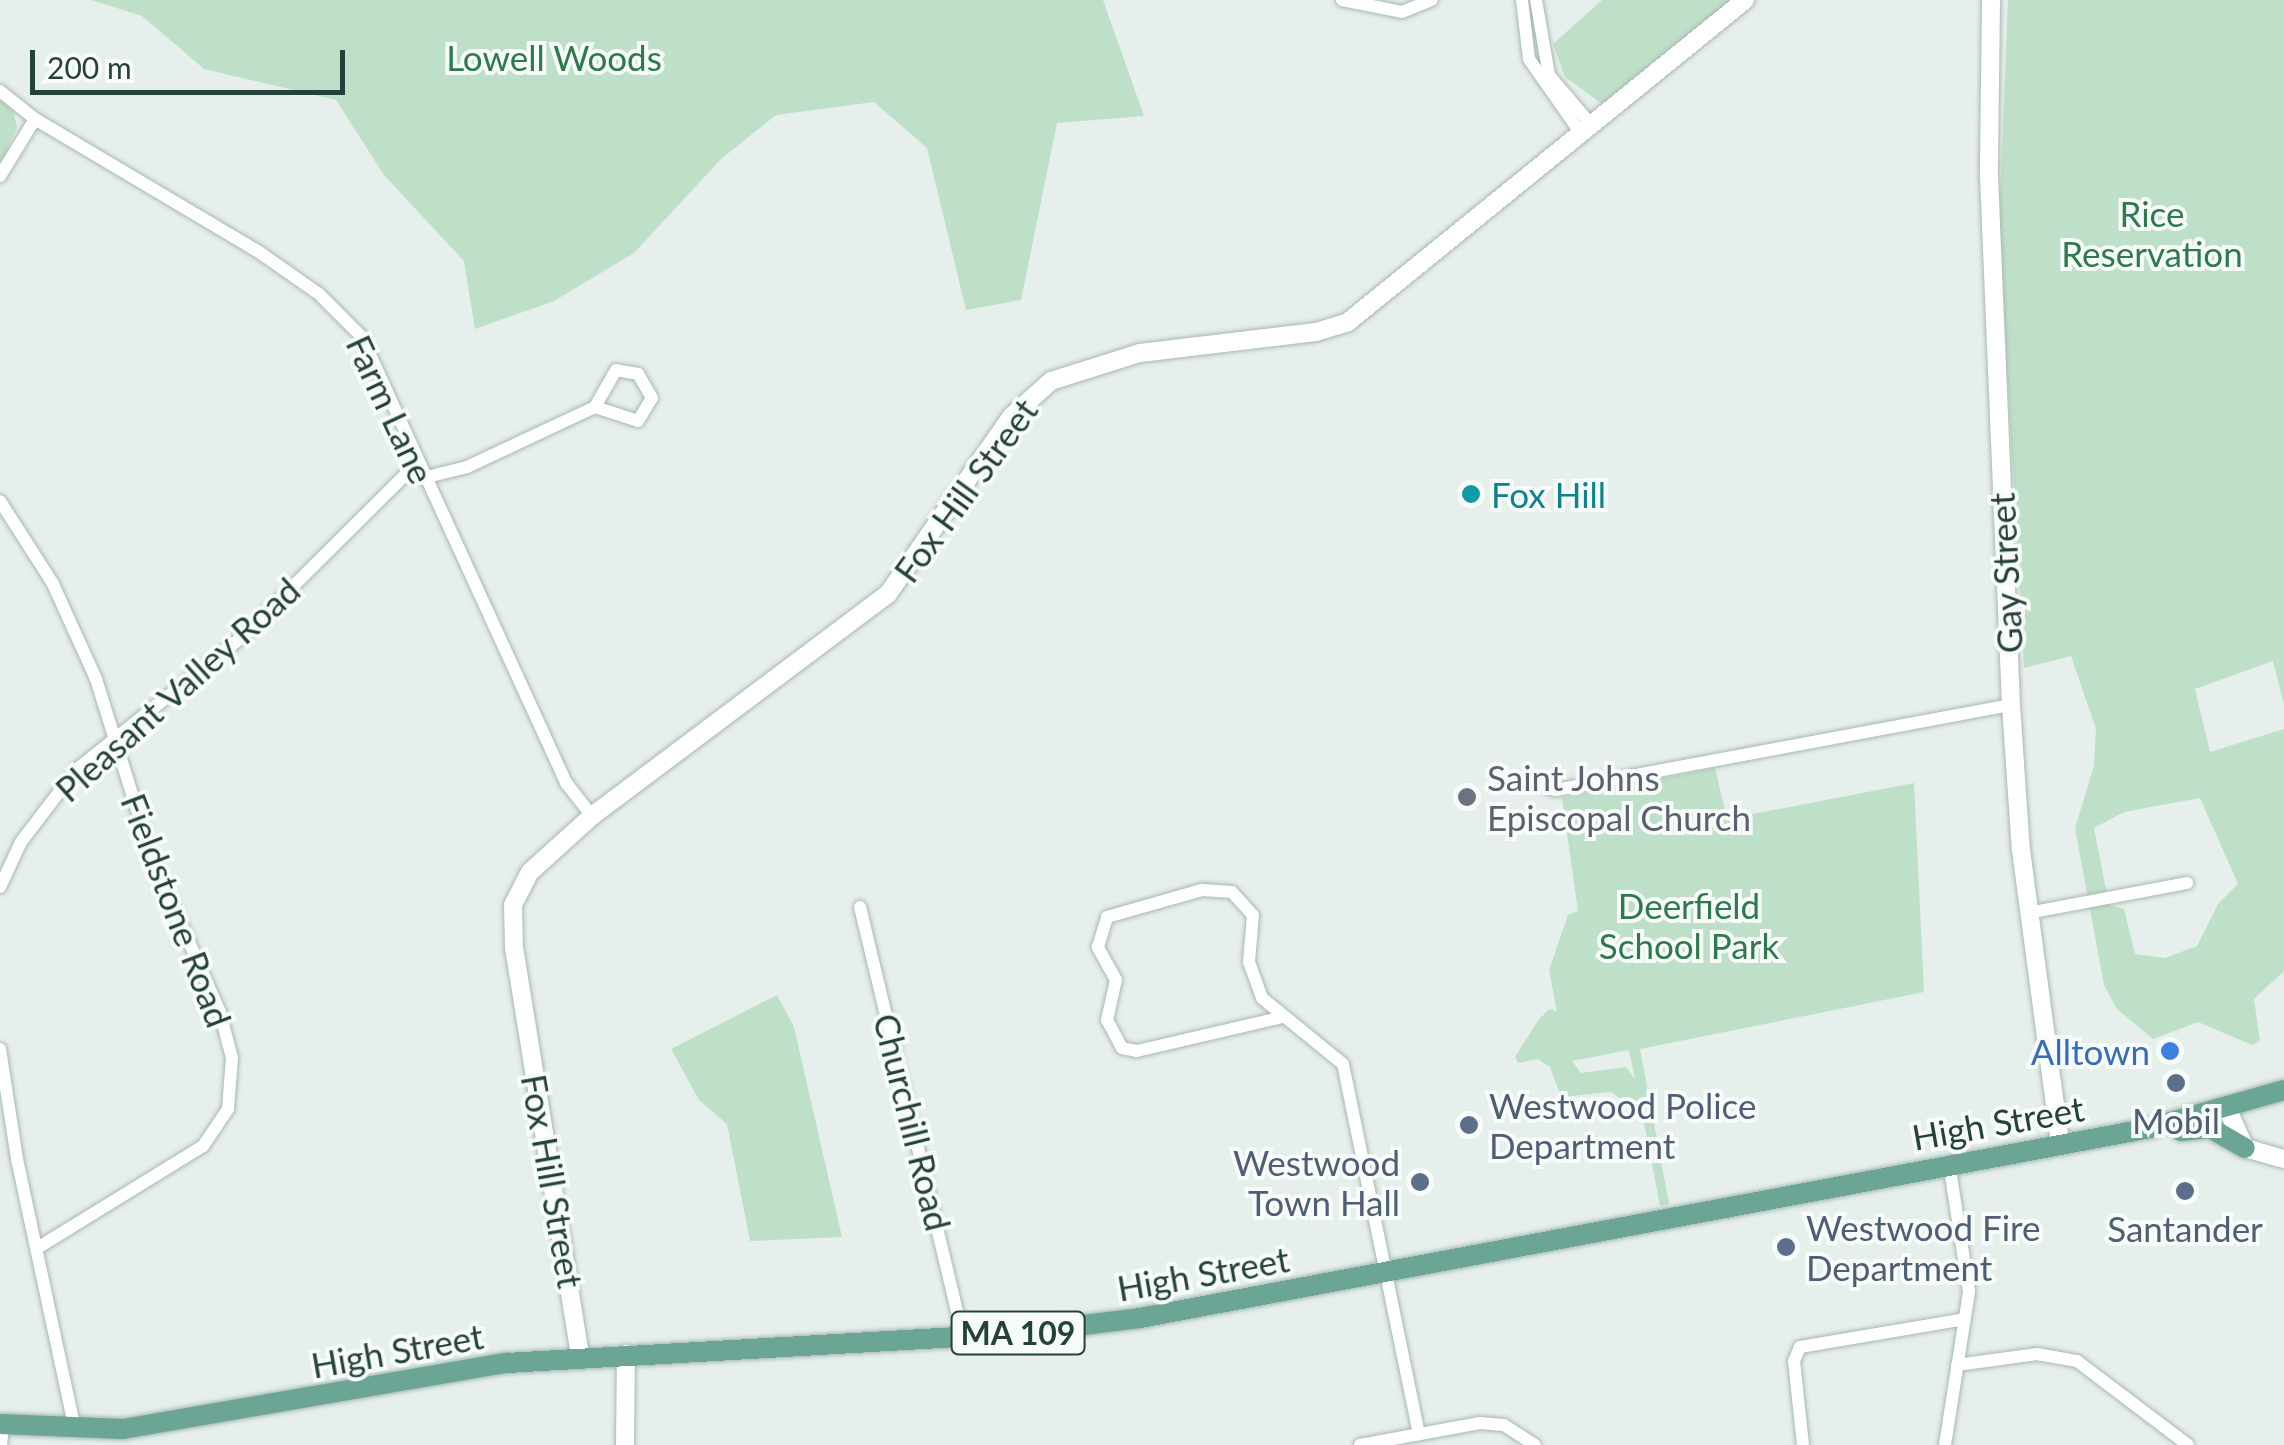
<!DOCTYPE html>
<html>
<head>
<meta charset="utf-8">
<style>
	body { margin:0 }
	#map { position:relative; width:2284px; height:1445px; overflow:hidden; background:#e6efeb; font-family:Lato,sans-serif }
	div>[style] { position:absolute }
	.green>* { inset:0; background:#bfe0c8 }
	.roads { filter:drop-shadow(0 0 2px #a8b8b2) drop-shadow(0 0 2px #a8b8b2) }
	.street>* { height:12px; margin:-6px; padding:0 6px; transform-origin:6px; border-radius:6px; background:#fff }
	.secondary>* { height:18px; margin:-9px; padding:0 9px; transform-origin:9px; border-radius:9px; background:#fff }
	.primary>* { height:20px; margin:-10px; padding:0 10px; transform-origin:10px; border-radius:10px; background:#6aa596 }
	.dots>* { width:28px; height:28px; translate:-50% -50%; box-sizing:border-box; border:5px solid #f7fbf9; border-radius:50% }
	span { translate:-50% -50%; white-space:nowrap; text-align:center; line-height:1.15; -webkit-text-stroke:8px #f7fbf9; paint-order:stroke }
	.shield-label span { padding:2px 8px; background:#f7fbf9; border:2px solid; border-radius:8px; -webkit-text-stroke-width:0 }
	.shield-label { font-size:32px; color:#24423a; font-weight:700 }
	.park-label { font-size:35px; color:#2d7a4b }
	.street-label { font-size:35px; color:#24423a }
	.culture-label { font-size:35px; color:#0d838f }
	.left { translate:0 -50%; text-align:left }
	.worship-label { font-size:35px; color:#5b616d }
	.shop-label { font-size:35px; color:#366cbe }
	.right { translate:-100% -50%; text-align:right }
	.service-label { font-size:35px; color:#4e5e75 }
	.scale { position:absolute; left:30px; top:50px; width:315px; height:45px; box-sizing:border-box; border:5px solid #24423a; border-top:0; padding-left:12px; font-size:30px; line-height:35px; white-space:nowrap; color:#24423a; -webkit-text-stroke:8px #f7fbf9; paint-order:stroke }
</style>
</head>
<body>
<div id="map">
	<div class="green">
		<i style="clip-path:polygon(91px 0,1103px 0,1144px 116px,1057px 123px,1021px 300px,966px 310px,927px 148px,874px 102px,776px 115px,721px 159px,634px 253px,554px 301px,475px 329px,464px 261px,384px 175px,336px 100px,204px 69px,142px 16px)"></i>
		<i style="clip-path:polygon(1602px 0,1733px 0,1605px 106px,1565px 77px,1553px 44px)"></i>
		<i style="clip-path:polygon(evenodd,2008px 0,2284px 0,2284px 705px,2273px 661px,2195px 689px,2210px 752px,2284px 729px,2284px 971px,2254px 999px,2260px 1041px,2252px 1045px,2198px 1022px,2153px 1039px,2117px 1009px,2104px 985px,2075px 828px,2094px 766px,2096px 729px,2071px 656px,2024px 668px,1999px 224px,2008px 0,2200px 798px,2238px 884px,2218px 904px,2197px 946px,2165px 958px,2135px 954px,2124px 909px,2109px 905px,2094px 828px,2124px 812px,2200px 798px)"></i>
		<i style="clip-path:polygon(0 99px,13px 111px,17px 127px,0 165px)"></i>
		<i style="clip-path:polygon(evenodd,1715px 768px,1727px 819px,1914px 783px,1924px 992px,1640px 1049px,1669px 1204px,1660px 1206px,1639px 1097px,1639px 1112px,1611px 1092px,1561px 1097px,1550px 1067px,1538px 1059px,1518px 1063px,1515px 1057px,1539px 1019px,1550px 1009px,1557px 1012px,1549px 970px,1568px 915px,1578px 911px,1562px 798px,1715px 768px,1629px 1050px,1635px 1079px,1626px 1067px,1581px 1073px,1572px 1061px,1629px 1050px)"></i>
		<i style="clip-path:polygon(777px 995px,794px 1027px,842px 1237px,750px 1241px,727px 1124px,699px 1100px,671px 1049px)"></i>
	</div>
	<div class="roads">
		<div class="street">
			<i style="left:1342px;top:0;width:61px;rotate:11.3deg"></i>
			<i style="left:1402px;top:12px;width:32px;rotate:-22deg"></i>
			<i style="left:1522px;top:0;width:59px;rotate:83.2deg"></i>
			<i style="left:1529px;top:59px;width:93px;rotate:55.1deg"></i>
			<i style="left:1536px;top:0;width:76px;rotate:80.2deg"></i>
			<i style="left:1549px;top:75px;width:68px;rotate:49.8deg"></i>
			<i style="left:0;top:91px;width:45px;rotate:38.7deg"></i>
			<i style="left:35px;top:119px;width:261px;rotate:30.7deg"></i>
			<i style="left:259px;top:252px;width:73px;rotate:35deg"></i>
			<i style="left:319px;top:294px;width:61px;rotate:45deg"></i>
			<i style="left:362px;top:337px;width:492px;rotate:65.4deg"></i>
			<i style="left:567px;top:784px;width:41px;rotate:52deg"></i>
			<i style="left:0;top:176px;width:67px;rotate:-58.4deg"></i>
			<i style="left:423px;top:478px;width:45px;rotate:-14deg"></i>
			<i style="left:467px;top:467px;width:141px;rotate:-25.1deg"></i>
			<i style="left:595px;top:407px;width:45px;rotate:18deg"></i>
			<i style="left:638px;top:421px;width:27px;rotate:-59deg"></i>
			<i style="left:652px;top:398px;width:28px;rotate:-120deg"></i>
			<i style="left:638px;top:374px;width:22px;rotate:-170deg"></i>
			<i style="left:616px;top:370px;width:43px;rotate:119.6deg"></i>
			<i style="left:0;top:501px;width:98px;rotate:57.4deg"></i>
			<i style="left:53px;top:584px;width:104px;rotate:65.6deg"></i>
			<i style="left:96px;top:679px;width:188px;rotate:72.6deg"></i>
			<i style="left:152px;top:858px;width:168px;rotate:66.2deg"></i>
			<i style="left:220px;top:1012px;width:48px;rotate:75.4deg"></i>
			<i style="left:232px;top:1058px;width:51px;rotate:94.5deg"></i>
			<i style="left:228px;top:1109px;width:45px;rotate:124deg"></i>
			<i style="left:203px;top:1146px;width:193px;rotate:148.4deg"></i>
			<i style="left:1521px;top:780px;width:36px;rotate:16deg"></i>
			<i style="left:1556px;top:790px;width:463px;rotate:-10.6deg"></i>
			<i style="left:0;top:887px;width:50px;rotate:-65deg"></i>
			<i style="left:21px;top:842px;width:91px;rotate:-52.6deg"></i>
			<i style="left:76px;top:770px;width:214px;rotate:-38.7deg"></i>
			<i style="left:243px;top:636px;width:244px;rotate:-44.8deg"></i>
			<i style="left:860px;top:907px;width:442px;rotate:76.5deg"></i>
			<i style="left:2028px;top:913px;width:162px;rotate:-10.7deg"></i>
			<i style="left:1283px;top:1017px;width:150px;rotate:166.9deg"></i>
			<i style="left:1137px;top:1051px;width:15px;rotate:-169deg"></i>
			<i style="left:1122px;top:1048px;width:32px;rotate:-118deg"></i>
			<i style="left:1107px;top:1020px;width:41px;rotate:-77.3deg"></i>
			<i style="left:1116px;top:980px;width:38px;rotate:-119deg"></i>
			<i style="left:1098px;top:947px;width:31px;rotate:-73deg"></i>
			<i style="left:1107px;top:917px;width:99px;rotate:-15.9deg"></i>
			<i style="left:1202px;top:890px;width:30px;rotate:4deg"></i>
			<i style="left:1232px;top:892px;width:31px;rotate:48deg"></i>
			<i style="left:1253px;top:915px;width:47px;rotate:94.9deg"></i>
			<i style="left:1249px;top:962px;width:38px;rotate:70deg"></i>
			<i style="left:1262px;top:998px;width:104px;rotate:39.2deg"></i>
			<i style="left:1343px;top:1064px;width:378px;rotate:78.4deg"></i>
			<i style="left:0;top:1049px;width:111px;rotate:81.2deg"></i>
			<i style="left:17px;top:1159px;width:276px;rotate:77.9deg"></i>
			<i style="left:1957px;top:1365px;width:81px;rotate:-7.8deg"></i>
			<i style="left:2037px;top:1354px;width:41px;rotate:9.9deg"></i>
			<i style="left:2077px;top:1361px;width:139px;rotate:37.1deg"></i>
			<i style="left:1px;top:1445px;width:20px;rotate:-84deg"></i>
			<i style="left:1360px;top:1445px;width:122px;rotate:-10.4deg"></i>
			<i style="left:1480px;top:1423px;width:24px;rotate:5deg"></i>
			<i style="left:1504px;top:1425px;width:37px;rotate:33deg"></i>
			<i style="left:1803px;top:1445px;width:84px;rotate:-96.1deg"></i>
			<i style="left:1794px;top:1361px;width:15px;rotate:-67deg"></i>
			<i style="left:1800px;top:1347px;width:167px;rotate:-9.6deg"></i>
			<i style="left:1945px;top:1445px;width:156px;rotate:-81.1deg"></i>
			<i style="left:1969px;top:1291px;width:130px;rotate:-98.9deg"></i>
		</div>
		<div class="secondary">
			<i style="left:1991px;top:0;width:176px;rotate:90.7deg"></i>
			<i style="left:1989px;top:176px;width:529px;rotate:87.62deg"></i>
			<i style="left:2011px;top:705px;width:145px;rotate:86.1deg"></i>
			<i style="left:2021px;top:850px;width:296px;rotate:82.4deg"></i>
			<i style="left:2227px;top:1108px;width:44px;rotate:65.8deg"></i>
			<i style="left:2245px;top:1148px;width:41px;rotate:15.8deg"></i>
			<i style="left:580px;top:1355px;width:412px;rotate:-99.2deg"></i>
			<i style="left:514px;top:948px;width:43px;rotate:-91.3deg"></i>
			<i style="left:513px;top:905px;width:37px;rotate:-63deg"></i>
			<i style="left:530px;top:872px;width:84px;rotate:-42.1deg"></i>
			<i style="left:592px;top:816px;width:370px;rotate:-36.9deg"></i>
			<i style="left:888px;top:594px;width:216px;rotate:-55.2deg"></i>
			<i style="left:1011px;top:417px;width:54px;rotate:-42deg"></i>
			<i style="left:1051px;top:381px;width:93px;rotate:-17.5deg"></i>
			<i style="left:1140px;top:353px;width:177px;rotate:-6.8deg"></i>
			<i style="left:1316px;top:332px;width:34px;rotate:-17deg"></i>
			<i style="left:1348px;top:322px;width:511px;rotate:-39.04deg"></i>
			<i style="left:625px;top:1445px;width:91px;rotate:-89.4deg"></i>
		</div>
		<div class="primary">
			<i style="left:2181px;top:1131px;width:29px;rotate:-6deg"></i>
			<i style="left:2210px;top:1128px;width:40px;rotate:29.7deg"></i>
			<i style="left:0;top:1424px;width:123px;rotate:2.3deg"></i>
			<i style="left:123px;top:1429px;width:390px;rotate:-9.8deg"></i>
			<i style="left:507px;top:1363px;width:504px;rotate:-3.3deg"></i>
			<i style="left:1010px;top:1334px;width:131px;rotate:-7deg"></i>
			<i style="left:1140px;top:1318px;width:1028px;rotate:-10.65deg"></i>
			<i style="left:2150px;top:1128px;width:139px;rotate:-15.8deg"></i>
		</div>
	</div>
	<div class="dots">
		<i style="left:1471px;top:494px;background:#0f9aa8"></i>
		<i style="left:1467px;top:797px;background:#6b7280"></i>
		<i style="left:2170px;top:1051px;background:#3f7fe0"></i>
		<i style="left:2176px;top:1083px;background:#5c6f8a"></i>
		<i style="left:1469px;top:1125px;background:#5c6f8a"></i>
		<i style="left:1420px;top:1182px;background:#5c6f8a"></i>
		<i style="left:2185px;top:1191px;background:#5c6f8a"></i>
		<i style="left:1786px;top:1247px;background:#5c6f8a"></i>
	</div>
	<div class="shield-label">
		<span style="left:1018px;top:1333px">MA 109</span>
	</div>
	<div class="park-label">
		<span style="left:554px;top:57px">Lowell Woods</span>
		<span style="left:2152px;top:233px">Rice<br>Reservation</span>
		<span style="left:1689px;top:925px">Deerfield<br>School Park</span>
	</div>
	<div class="street-label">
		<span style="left:391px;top:409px;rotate:65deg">Farm Lane</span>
		<span style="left:965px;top:490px;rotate:-54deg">Fox Hill Street</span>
		<span style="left:2005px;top:573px;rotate:-93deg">Gay Street</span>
		<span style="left:177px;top:689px;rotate:-42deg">Pleasant Valley Road</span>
		<span style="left:177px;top:910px;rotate:69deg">Fieldstone Road</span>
		<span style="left:913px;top:1122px;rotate:76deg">Churchill Road</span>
		<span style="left:1998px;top:1122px;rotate:-10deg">High Street</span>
		<span style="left:553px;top:1181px;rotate:80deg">Fox Hill Street</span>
		<span style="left:1203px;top:1273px;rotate:-10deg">High Street</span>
		<span style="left:397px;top:1350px;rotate:-10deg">High Street</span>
	</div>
	<div class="culture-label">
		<span class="left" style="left:1491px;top:494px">Fox Hill</span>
	</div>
	<div class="worship-label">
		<span class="left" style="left:1487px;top:797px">Saint Johns<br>Episcopal Church</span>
	</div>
	<div class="shop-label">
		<span class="right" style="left:2150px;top:1051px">Alltown</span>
	</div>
	<div class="service-label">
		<span class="left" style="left:1489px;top:1125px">Westwood Police<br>Department</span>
		<span style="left:2176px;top:1120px">Mobil</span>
		<span class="right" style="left:1400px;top:1182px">Westwood<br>Town Hall</span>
		<span class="left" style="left:1806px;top:1247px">Westwood Fire<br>Department</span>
		<span style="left:2185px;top:1228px">Santander</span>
	</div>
	<div class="scale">200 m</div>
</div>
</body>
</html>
